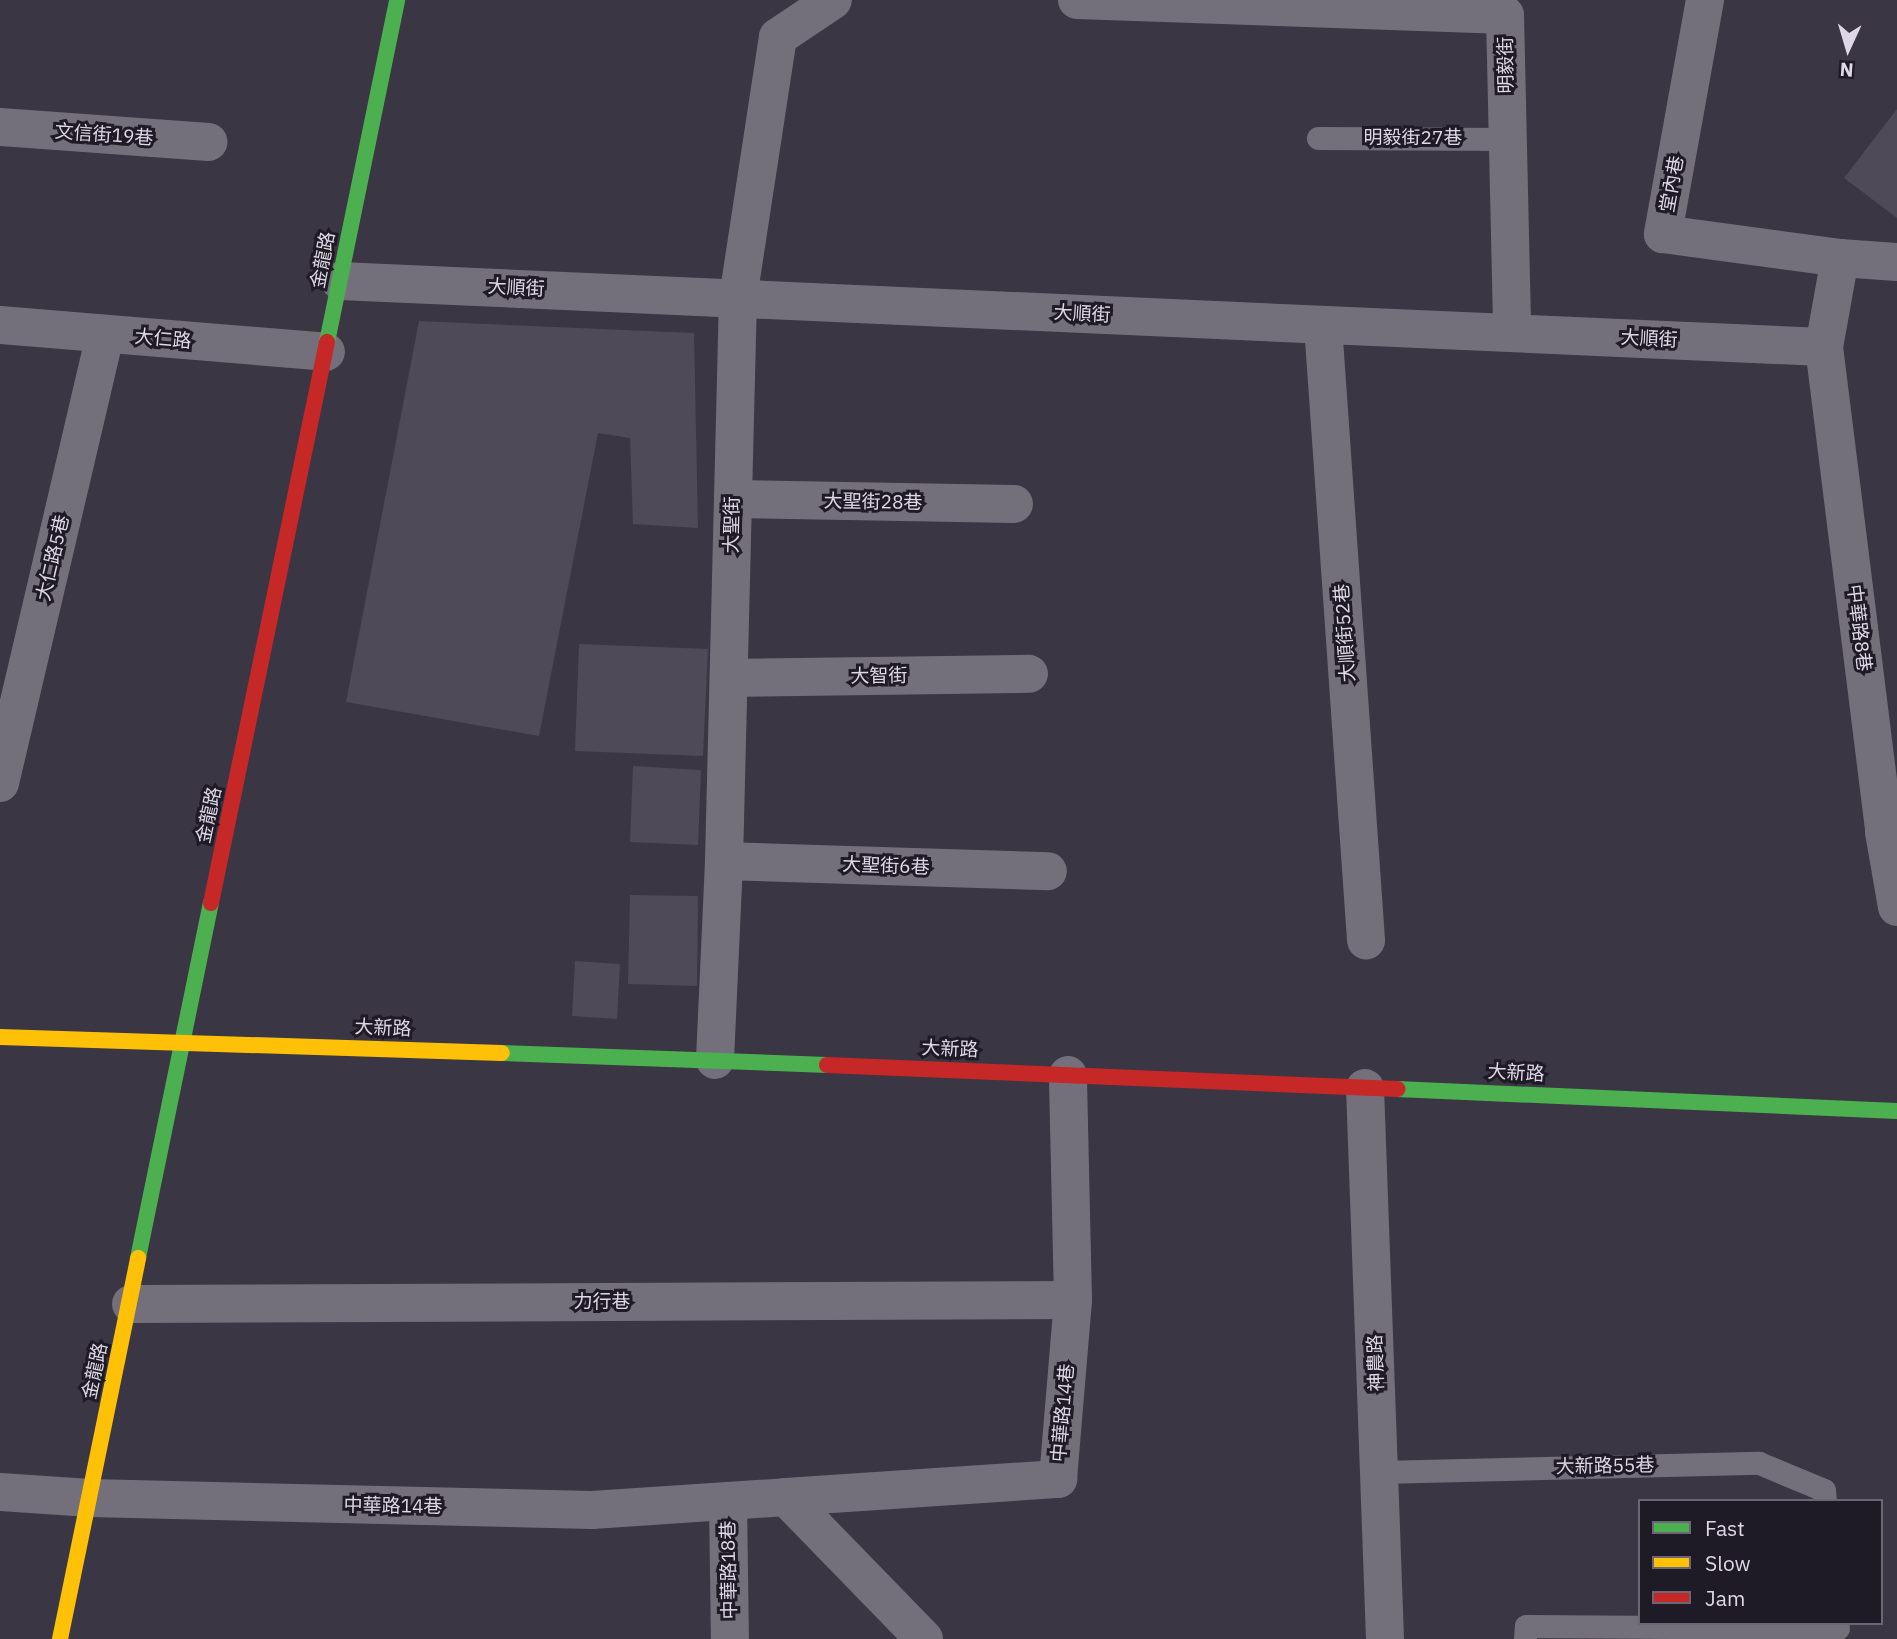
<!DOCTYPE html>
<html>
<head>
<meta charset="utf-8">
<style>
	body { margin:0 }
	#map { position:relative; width:1897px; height:1639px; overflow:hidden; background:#3b3643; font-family:"IBM Plex Sans","Noto Sans TC",sans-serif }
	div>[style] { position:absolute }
	.building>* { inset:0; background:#4f4a57 }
	.lane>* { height:23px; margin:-11.5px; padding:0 11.5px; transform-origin:11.5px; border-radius:11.5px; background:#74707b }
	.street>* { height:38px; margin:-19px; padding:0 19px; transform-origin:19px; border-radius:19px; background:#74707b }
	.fast>* { height:16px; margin:-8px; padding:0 8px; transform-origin:8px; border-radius:8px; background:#4caf50 }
	.slow>* { height:16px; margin:-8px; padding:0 8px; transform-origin:8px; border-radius:8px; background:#ffc107 }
	.jam>* { height:16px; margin:-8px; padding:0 8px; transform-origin:8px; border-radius:8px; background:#c62828 }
	span { translate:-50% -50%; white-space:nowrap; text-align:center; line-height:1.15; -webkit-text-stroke:6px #1f1b26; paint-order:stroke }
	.street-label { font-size:19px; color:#ddd7e7 }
	.legend { position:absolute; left:1638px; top:1499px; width:245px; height:126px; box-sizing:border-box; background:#1f1b26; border:2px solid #6b6673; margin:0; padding:9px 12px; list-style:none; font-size:21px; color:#ddd7e7 }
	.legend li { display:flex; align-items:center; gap:14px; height:35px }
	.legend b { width:35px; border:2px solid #6b6673 }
	.north { position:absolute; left:1813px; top:14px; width:70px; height:70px; -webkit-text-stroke:5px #1f1b26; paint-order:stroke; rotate:184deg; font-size:19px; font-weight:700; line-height:28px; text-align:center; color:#ddd7e7 }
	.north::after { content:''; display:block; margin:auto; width:24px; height:32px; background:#ddd7e7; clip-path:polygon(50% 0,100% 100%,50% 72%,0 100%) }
</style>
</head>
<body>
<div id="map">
	<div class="building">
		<i style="clip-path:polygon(1897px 109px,1897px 218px,1844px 178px)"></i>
		<i style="clip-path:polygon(419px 321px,694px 333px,698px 528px,633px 524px,630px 438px,598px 433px,539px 736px,346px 702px)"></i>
		<i style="clip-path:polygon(579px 644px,708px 649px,703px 756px,575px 751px)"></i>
		<i style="clip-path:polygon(633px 766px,701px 770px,698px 845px,630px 842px)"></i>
		<i style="clip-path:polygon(630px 895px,698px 896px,697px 986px,628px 984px)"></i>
		<i style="clip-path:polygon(575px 961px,620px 964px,617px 1019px,572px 1016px)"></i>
	</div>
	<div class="lane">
		<i style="left:1318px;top:138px;width:189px;rotate:0.3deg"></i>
		<i style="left:1380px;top:1472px;width:379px;rotate:-1.4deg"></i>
		<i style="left:1759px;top:1463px;width:70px;rotate:22.6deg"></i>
		<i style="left:1824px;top:1490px;width:11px;rotate:85deg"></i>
		<i style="left:1525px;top:1639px;width:13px;rotate:-86deg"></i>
		<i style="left:1526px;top:1626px;width:312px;rotate:0.4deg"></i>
	</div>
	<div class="street">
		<i style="left:1077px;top:0;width:428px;rotate:2deg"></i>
		<i style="left:1505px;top:15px;width:318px;rotate:88.7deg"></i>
		<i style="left:1705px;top:0;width:238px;rotate:100.2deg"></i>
		<i style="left:1663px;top:234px;width:179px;rotate:7.7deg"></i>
		<i style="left:0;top:127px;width:209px;rotate:4.1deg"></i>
		<i style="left:1897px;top:262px;width:57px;rotate:-176deg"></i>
		<i style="left:1840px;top:258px;width:90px;rotate:100.2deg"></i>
		<i style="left:1824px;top:347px;width:489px;rotate:82.9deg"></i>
		<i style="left:1884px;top:832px;width:76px;rotate:80.2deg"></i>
		<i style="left:340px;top:281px;width:1485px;rotate:2.55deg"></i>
		<i style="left:0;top:325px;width:327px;rotate:4.7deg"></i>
		<i style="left:1323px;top:325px;width:617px;rotate:86deg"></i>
		<i style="left:733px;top:499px;width:281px;rotate:1deg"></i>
		<i style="left:729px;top:678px;width:300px;rotate:-0.8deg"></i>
		<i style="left:0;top:783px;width:461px;rotate:-76.8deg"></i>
		<i style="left:724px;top:861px;width:324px;rotate:1.8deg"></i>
		<i style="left:715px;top:1060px;width:199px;rotate:-87.4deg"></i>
		<i style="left:724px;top:861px;width:563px;rotate:-88.58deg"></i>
		<i style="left:738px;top:298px;width:264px;rotate:-81.3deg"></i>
		<i style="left:778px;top:37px;width:66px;rotate:-33.9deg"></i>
		<i style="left:1365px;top:1088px;width:551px;rotate:87.92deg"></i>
		<i style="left:131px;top:1304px;width:942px;rotate:-0.24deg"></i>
		<i style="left:0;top:1492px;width:90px;rotate:3.8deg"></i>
		<i style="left:90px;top:1498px;width:502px;rotate:1.37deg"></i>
		<i style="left:592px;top:1510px;width:194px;rotate:-3.8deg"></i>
		<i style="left:786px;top:1497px;width:198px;rotate:45.8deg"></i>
		<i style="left:786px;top:1497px;width:273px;rotate:-3.8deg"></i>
		<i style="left:1058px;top:1479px;width:180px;rotate:-85.2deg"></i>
		<i style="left:1073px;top:1300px;width:225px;rotate:-91.3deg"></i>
		<i style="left:728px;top:1501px;width:138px;rotate:89.2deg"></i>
	</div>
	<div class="fast">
		<i style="left:327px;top:342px;width:349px;rotate:-78.4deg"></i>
		<i style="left:502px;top:1053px;width:325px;rotate:2.1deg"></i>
		<i style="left:1397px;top:1089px;width:500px;rotate:2.52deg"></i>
		<i style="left:138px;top:1258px;width:362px;rotate:-78.4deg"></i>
	</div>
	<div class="slow">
		<i style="left:0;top:1037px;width:502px;rotate:1.83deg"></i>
		<i style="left:60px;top:1639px;width:389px;rotate:-78.4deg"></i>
	</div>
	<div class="jam">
		<i style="left:211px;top:903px;width:573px;rotate:-78.32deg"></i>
		<i style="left:827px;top:1065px;width:571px;rotate:2.41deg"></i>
	</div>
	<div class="street-label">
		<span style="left:1506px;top:65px;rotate:-91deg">明毅街</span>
		<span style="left:104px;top:135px;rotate:4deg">文信街19巷</span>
		<span style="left:1413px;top:138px">明毅街27巷</span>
		<span style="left:1672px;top:184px;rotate:-80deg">堂內巷</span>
		<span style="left:323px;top:260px;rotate:-79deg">金龍路</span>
		<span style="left:516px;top:288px;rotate:3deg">大順街</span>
		<span style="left:1082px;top:314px;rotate:3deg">大順街</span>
		<span style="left:163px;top:339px;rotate:5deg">大仁路</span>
		<span style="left:1649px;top:339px;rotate:3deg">大順街</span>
		<span style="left:873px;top:502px;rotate:1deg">大聖街28巷</span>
		<span style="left:732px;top:525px;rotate:-89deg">大聖街</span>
		<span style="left:53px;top:558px;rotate:-77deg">大仁路5巷</span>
		<span style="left:1859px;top:628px;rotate:83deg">中華路8巷</span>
		<span style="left:1345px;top:633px;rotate:-94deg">大順街52巷</span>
		<span style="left:879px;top:676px;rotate:-1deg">大智街</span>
		<span style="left:209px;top:815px;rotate:-78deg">金龍路</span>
		<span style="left:886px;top:866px;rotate:2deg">大聖街6巷</span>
		<span style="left:383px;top:1028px;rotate:2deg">大新路</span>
		<span style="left:950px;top:1049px;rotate:2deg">大新路</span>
		<span style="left:1516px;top:1073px;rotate:3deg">大新路</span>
		<span style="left:602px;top:1302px">力行巷</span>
		<span style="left:1376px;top:1363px;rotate:-92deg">神農路</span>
		<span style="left:95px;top:1371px;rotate:-78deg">金龍路</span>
		<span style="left:1063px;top:1413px;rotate:-85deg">中華路14巷</span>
		<span style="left:1605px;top:1466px;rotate:-1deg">大新路55巷</span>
		<span style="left:393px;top:1506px;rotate:1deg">中華路14巷</span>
		<span style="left:729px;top:1570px;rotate:-91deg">中華路18巷</span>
	</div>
	<ul class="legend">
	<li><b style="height:9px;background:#4caf50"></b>Fast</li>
	<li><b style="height:9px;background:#ffc107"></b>Slow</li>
	<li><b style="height:9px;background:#c62828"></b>Jam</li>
	</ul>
	<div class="north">N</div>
</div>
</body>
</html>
